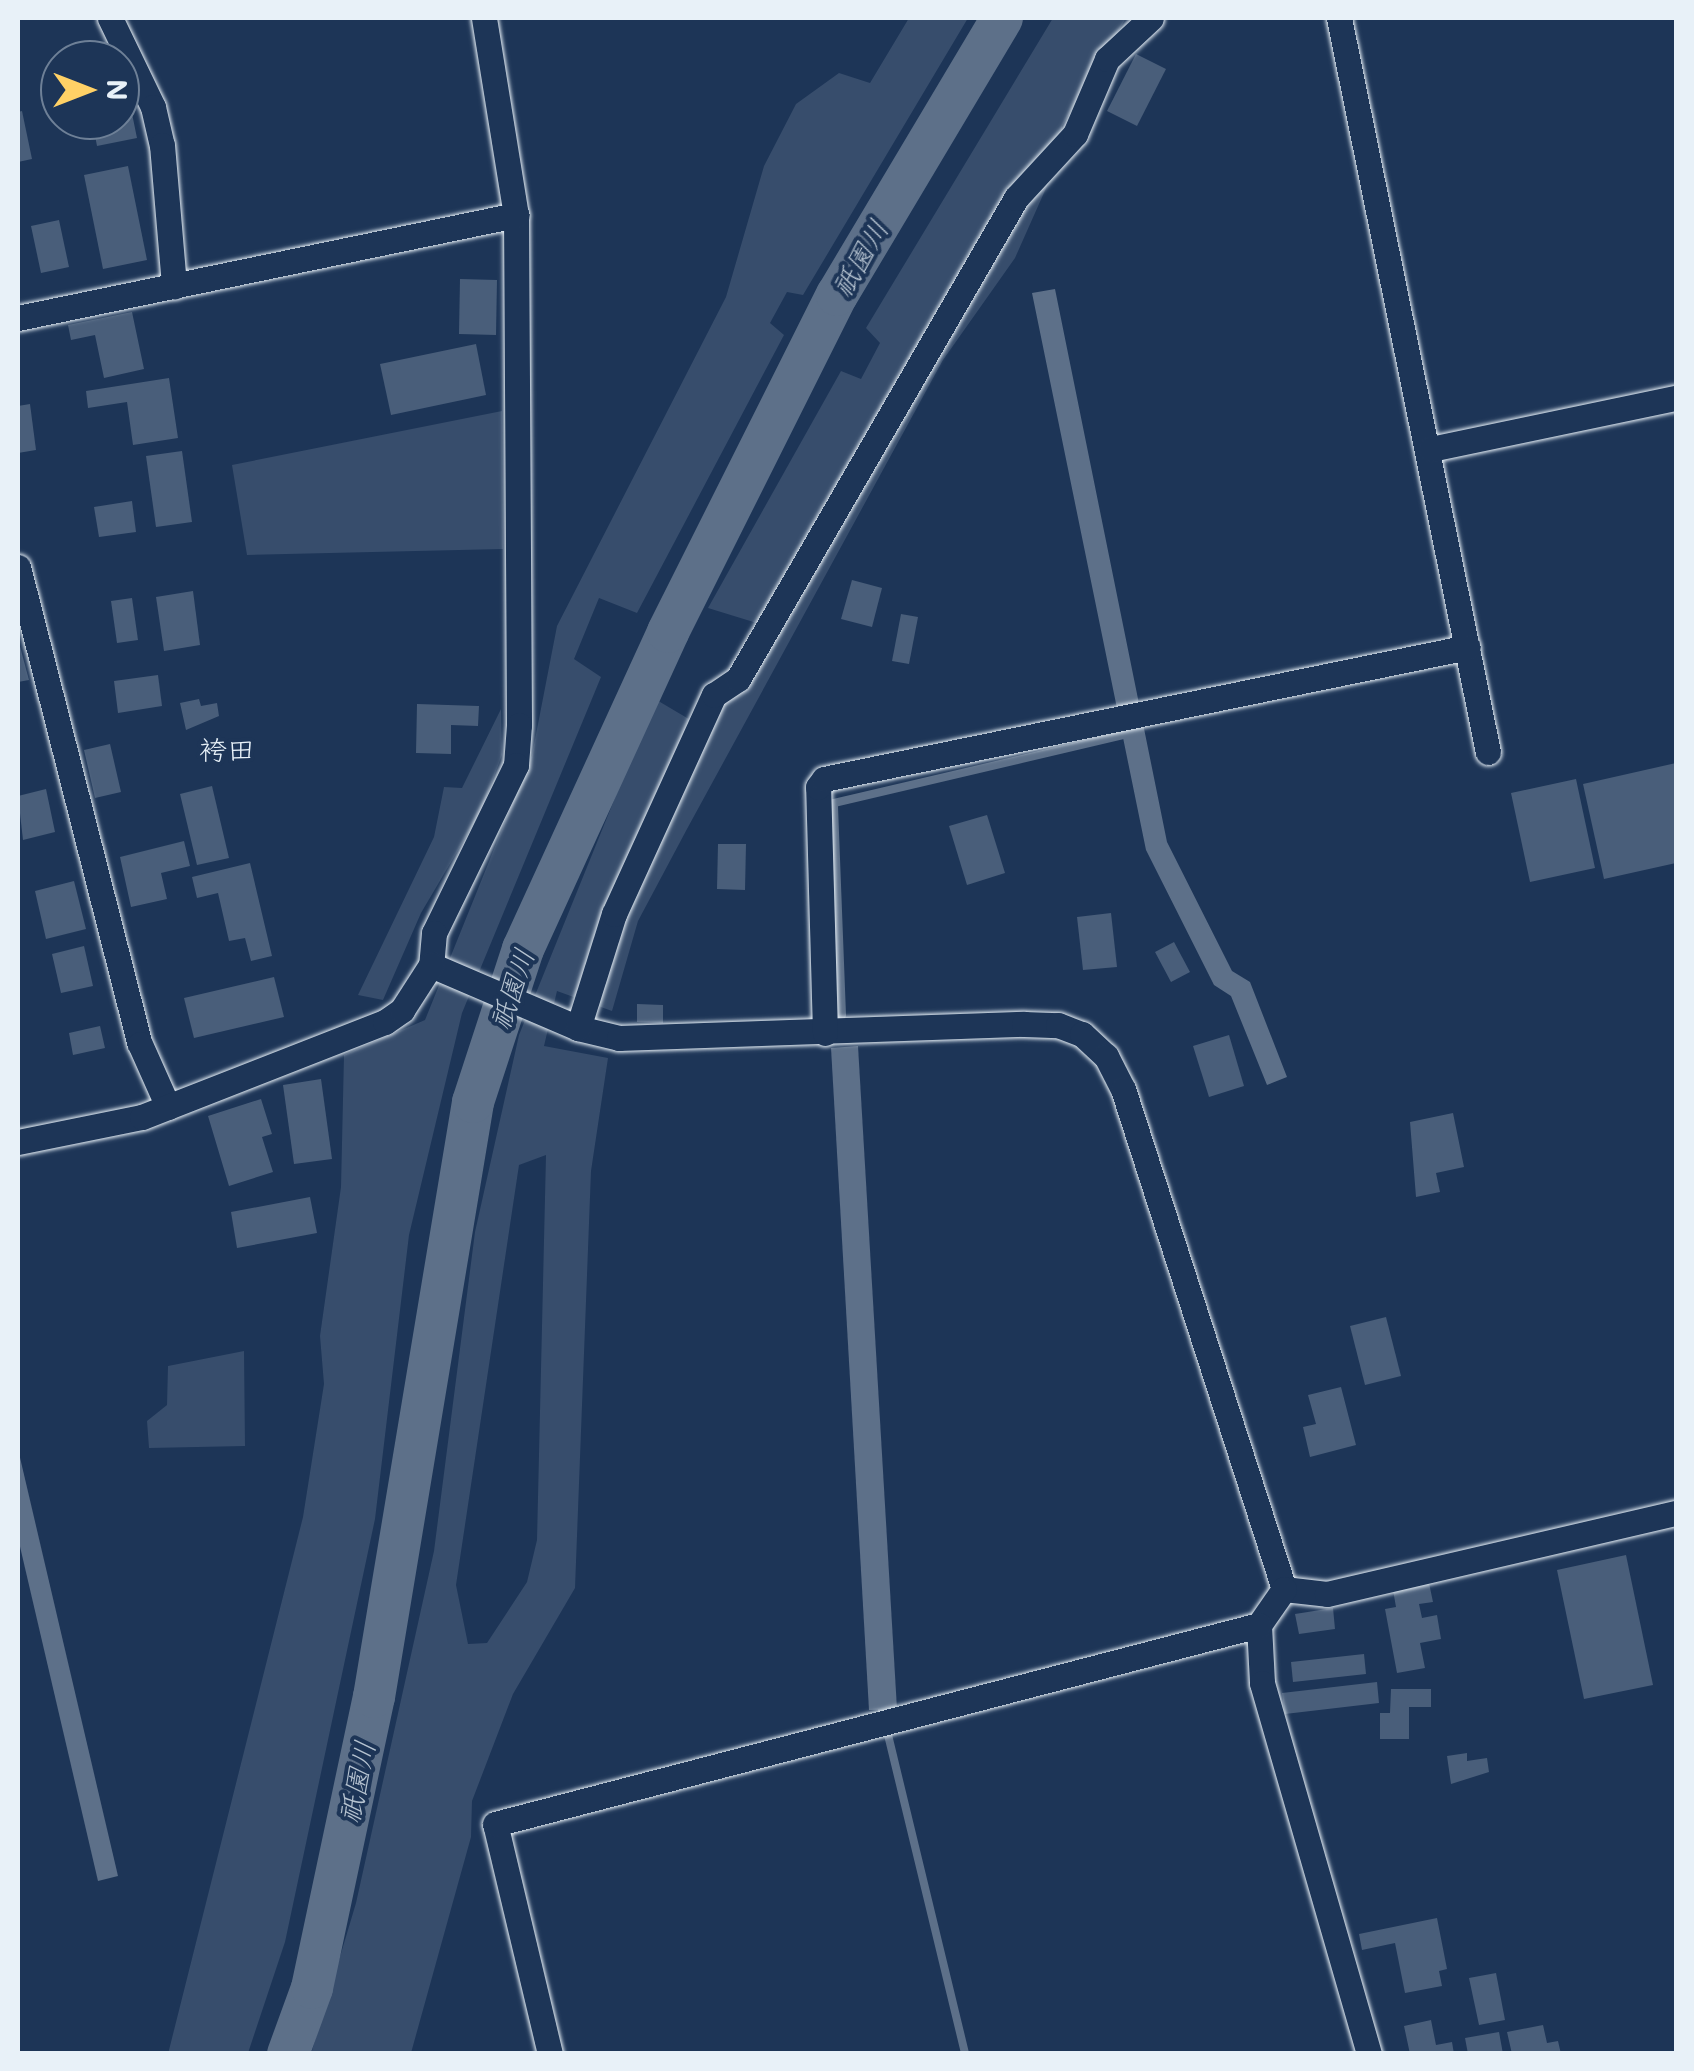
<!DOCTYPE html>
<html>
<head>
<meta charset="utf-8">
<style>
	body { margin:0 }
	#map { position:relative; width:1694px; height:2071px; overflow:hidden; background:#1d3557; font-family:Mali,"Klee One",sans-serif }
	div>[style] { position:absolute }
	.green>* { inset:0; background:#374d6c }
	.water>* { inset:0; background:#5d7089 }
	.stream>* { height:8px; margin:-4px; padding:0 4px; transform-origin:4px; border-radius:4px; background:#5d7089 }
	.river>* { height:42px; margin:-21px; padding:0 21px; transform-origin:21px; border-radius:21px; background:#5d7089 }
	.building>* { inset:0; background:#495e7a }
	.roads { filter:drop-shadow(0 0 2px #e8f1f8) drop-shadow(0 0 2px #e8f1f8) }
	.minor>* { height:25px; margin:-12.5px; padding:0 12.5px; transform-origin:12.5px; border-radius:12.5px; background:#1d3557 }
	span { translate:-50% -50%; white-space:nowrap; text-align:center; line-height:1.15; -webkit-text-stroke:8px #1d3557; paint-order:stroke }
	.water-label { font-size:28px; color:#b7c4d1; font-style:italic }
	.neighbourhood-label { font-size:28px; color:#e8f1f8 }
	.frame { position:absolute; inset:0; border:20px solid #e8f1f8; pointer-events:none }
	.north { position:absolute; left:40px; top:40px; width:100px; height:100px; box-sizing:border-box; background:#1d3557; border:2px solid #6e8097; border-radius:50%; rotate:90deg; font-size:28px; font-weight:700; line-height:40px; text-align:center; color:#e8f1f8 }
	.north::after { content:''; display:block; margin:auto; width:35px; height:45px; background:#ffd166; clip-path:polygon(50% 0,100% 100%,50% 72%,0 100%) }
</style>
</head>
<body>
<div id="map">
	<div class="green">
		<i style="clip-path:polygon(909px 18px,968px 18px,803px 295px,787px 292px,770px 323px,784px 335px,637px 613px,599px 598px,574px 659px,601px 677px,462px 1013px,409px 1235px,375px 1519px,285px 1942px,248px 2053px,168px 2054px,303px 1517px,324px 1384px,320px 1336px,341px 1187px,344px 1055px,425px 1020px,532px 755px,557px 626px,726px 297px,764px 166px,796px 104px,839px 73px,870px 83px)"></i>
		<i style="clip-path:polygon(evenodd,1053px 18px,1126px 18px,1062px 126px,1063px 150px,1015px 258px,943px 360px,687px 829px,638px 921px,612px 1011px,557px 991px,544px 1046px,608px 1058px,591px 1171px,575px 1588px,513px 1694px,472px 1801px,471px 1837px,411px 2053px,311px 2054px,356px 1903px,434px 1551px,475px 1232px,519px 1035px,655px 699px,704px 728px,776px 629px,708px 608px,841px 371px,861px 379px,880px 343px,866px 328px,1053px 18px,546px 1155px,537px 1540px,527px 1582px,487px 1643px,468px 1644px,456px 1585px,519px 1165px,546px 1155px)"></i>
		<i style="clip-path:polygon(502px 411px,503px 549px,247px 555px,232px 465px)"></i>
		<i style="clip-path:polygon(501px 709px,502px 755px,481px 811px,421px 913px,383px 1000px,358px 995px,434px 837px,444px 787px,462px 788px)"></i>
		<i style="clip-path:polygon(244px 1351px,245px 1446px,149px 1448px,147px 1421px,167px 1405px,168px 1366px)"></i>
	</div>
	<div class="water">
		<i style="clip-path:polygon(1055px 289px,1167px 842px,1232px 971px,1250px 982px,1287px 1077px,1267px 1085px,1231px 996px,1214px 985px,1146px 850px,1032px 293px)"></i>
		<i style="clip-path:polygon(858px 1046px,897px 1709px,869px 1710px,831px 1048px)"></i>
		<i style="clip-path:polygon(18px 1449px,118px 1876px,98px 1881px,18px 1538px)"></i>
	</div>
	<div class="stream">
		<i style="left:842px;top:1015px;width:212px;rotate:-92.2deg"></i>
		<i style="left:834px;top:803px;width:297px;rotate:-13.2deg"></i>
		<i style="left:882px;top:1710px;width:354px;rotate:76.4deg"></i>
	</div>
	<div class="river">
		<i style="left:288px;top:2054px;width:70px;rotate:-70deg"></i>
		<i style="left:312px;top:1988px;width:298px;rotate:-78deg"></i>
		<i style="left:374px;top:1697px;width:603px;rotate:-80.55deg"></i>
		<i style="left:473px;top:1102px;width:161px;rotate:-71.9deg"></i>
		<i style="left:523px;top:949px;width:349px;rotate:-65.4deg"></i>
		<i style="left:668px;top:632px;width:377px;rotate:-63.4deg"></i>
		<i style="left:837px;top:295px;width:322px;rotate:-59.2deg"></i>
	</div>
	<div class="building">
		<i style="clip-path:polygon(1136px 54px,1166px 69px,1137px 126px,1107px 111px)"></i>
		<i style="clip-path:polygon(128px 94px,137px 138px,97px 146px,92px 120px,120px 120px,120px 96px)"></i>
		<i style="clip-path:polygon(22px 111px,32px 159px,18px 162px,18px 112px)"></i>
		<i style="clip-path:polygon(128px 166px,147px 260px,103px 269px,84px 175px)"></i>
		<i style="clip-path:polygon(59px 220px,69px 267px,41px 273px,31px 226px)"></i>
		<i style="clip-path:polygon(460px 279px,497px 280px,496px 335px,459px 334px)"></i>
		<i style="clip-path:polygon(132px 312px,144px 369px,104px 378px,95px 335px,71px 340px,68px 325px)"></i>
		<i style="clip-path:polygon(476px 344px,486px 395px,391px 415px,380px 364px)"></i>
		<i style="clip-path:polygon(169px 378px,178px 438px,133px 445px,127px 402px,88px 408px,86px 391px)"></i>
		<i style="clip-path:polygon(30px 404px,36px 450px,18px 453px,18px 406px)"></i>
		<i style="clip-path:polygon(182px 451px,192px 522px,156px 527px,146px 456px)"></i>
		<i style="clip-path:polygon(132px 501px,136px 532px,99px 537px,94px 507px)"></i>
		<i style="clip-path:polygon(852px 580px,882px 588px,872px 627px,841px 619px)"></i>
		<i style="clip-path:polygon(193px 591px,200px 645px,164px 651px,156px 597px)"></i>
		<i style="clip-path:polygon(132px 598px,138px 640px,117px 643px,111px 601px)"></i>
		<i style="clip-path:polygon(901px 614px,918px 617px,909px 664px,892px 661px)"></i>
		<i style="clip-path:polygon(18px 639px,29px 680px,18px 682px)"></i>
		<i style="clip-path:polygon(158px 675px,162px 706px,118px 713px,114px 681px)"></i>
		<i style="clip-path:polygon(199px 699px,201px 706px,217px 703px,219px 716px,186px 730px,180px 703px)"></i>
		<i style="clip-path:polygon(417px 704px,479px 706px,478px 726px,451px 725px,451px 754px,416px 753px)"></i>
		<i style="clip-path:polygon(110px 744px,121px 792px,95px 798px,84px 750px)"></i>
		<i style="clip-path:polygon(1676px 763px,1676px 863px,1604px 879px,1583px 784px)"></i>
		<i style="clip-path:polygon(1576px 779px,1595px 868px,1530px 882px,1511px 793px)"></i>
		<i style="clip-path:polygon(212px 786px,229px 858px,197px 865px,180px 794px)"></i>
		<i style="clip-path:polygon(46px 789px,55px 832px,23px 840px,18px 796px)"></i>
		<i style="clip-path:polygon(987px 815px,1005px 873px,967px 885px,949px 826px)"></i>
		<i style="clip-path:polygon(184px 841px,190px 866px,161px 873px,167px 899px,131px 907px,120px 857px)"></i>
		<i style="clip-path:polygon(718px 844px,746px 844px,745px 890px,717px 889px)"></i>
		<i style="clip-path:polygon(250px 863px,272px 956px,251px 961px,245px 938px,229px 941px,218px 893px,197px 898px,192px 877px)"></i>
		<i style="clip-path:polygon(74px 881px,86px 929px,46px 939px,35px 891px)"></i>
		<i style="clip-path:polygon(1111px 913px,1117px 967px,1083px 970px,1077px 917px)"></i>
		<i style="clip-path:polygon(1174px 942px,1190px 972px,1171px 982px,1155px 952px)"></i>
		<i style="clip-path:polygon(84px 946px,93px 986px,61px 993px,52px 954px)"></i>
		<i style="clip-path:polygon(274px 977px,284px 1017px,194px 1038px,184px 998px)"></i>
		<i style="clip-path:polygon(637px 1004px,663px 1005px,663px 1023px,637px 1022px)"></i>
		<i style="clip-path:polygon(100px 1026px,105px 1048px,73px 1055px,69px 1033px)"></i>
		<i style="clip-path:polygon(1229px 1035px,1244px 1086px,1209px 1097px,1193px 1046px)"></i>
		<i style="clip-path:polygon(321px 1079px,332px 1159px,294px 1164px,283px 1085px)"></i>
		<i style="clip-path:polygon(261px 1099px,272px 1134px,262px 1137px,273px 1172px,229px 1186px,208px 1116px)"></i>
		<i style="clip-path:polygon(1453px 1113px,1464px 1167px,1436px 1173px,1440px 1192px,1416px 1197px,1410px 1122px)"></i>
		<i style="clip-path:polygon(310px 1197px,317px 1233px,237px 1248px,231px 1212px)"></i>
		<i style="clip-path:polygon(1386px 1317px,1401px 1376px,1365px 1385px,1350px 1326px)"></i>
		<i style="clip-path:polygon(1341px 1387px,1356px 1445px,1310px 1457px,1303px 1427px,1316px 1424px,1308px 1395px)"></i>
		<i style="clip-path:polygon(1626px 1555px,1653px 1685px,1584px 1699px,1557px 1570px)"></i>
		<i style="clip-path:polygon(1429px 1583px,1433px 1602px,1419px 1604px,1422px 1618px,1437px 1615px,1441px 1639px,1420px 1643px,1425px 1668px,1397px 1673px,1385px 1609px,1396px 1607px,1393px 1590px)"></i>
		<i style="clip-path:polygon(1333px 1608px,1335px 1629px,1299px 1634px,1295px 1614px)"></i>
		<i style="clip-path:polygon(1364px 1654px,1366px 1674px,1293px 1682px,1291px 1662px)"></i>
		<i style="clip-path:polygon(1377px 1682px,1379px 1703px,1285px 1714px,1282px 1693px)"></i>
		<i style="clip-path:polygon(1391px 1689px,1431px 1689px,1431px 1707px,1409px 1707px,1409px 1739px,1380px 1739px,1380px 1713px,1390px 1713px)"></i>
		<i style="clip-path:polygon(1467px 1753px,1467px 1761px,1487px 1758px,1489px 1772px,1451px 1784px,1447px 1756px)"></i>
		<i style="clip-path:polygon(1437px 1918px,1447px 1969px,1439px 1971px,1442px 1986px,1405px 1993px,1395px 1943px,1362px 1950px,1359px 1934px)"></i>
		<i style="clip-path:polygon(1496px 1973px,1505px 2020px,1479px 2025px,1469px 1978px)"></i>
		<i style="clip-path:polygon(1431px 2020px,1436px 2045px,1452px 2042px,1454px 2054px,1410px 2054px,1404px 2026px)"></i>
		<i style="clip-path:polygon(1543px 2025px,1547px 2043px,1558px 2041px,1561px 2054px,1512px 2054px,1507px 2032px)"></i>
		<i style="clip-path:polygon(1499px 2032px,1503px 2054px,1468px 2054px,1465px 2038px)"></i>
	</div>
	<div class="roads">
		<div class="minor">
			<i style="left:110px;top:18px;width:99px;rotate:64.2deg"></i>
			<i style="left:153px;top:107px;width:39px;rotate:77deg"></i>
			<i style="left:162px;top:145px;width:142px;rotate:85.1deg"></i>
			<i style="left:484px;top:18px;width:200px;rotate:80.8deg"></i>
			<i style="left:516px;top:215px;width:510px;rotate:89.66deg"></i>
			<i style="left:519px;top:725px;width:40px;rotate:94.3deg"></i>
			<i style="left:516px;top:765px;width:187px;rotate:116deg"></i>
			<i style="left:434px;top:933px;width:32px;rotate:95deg"></i>
			<i style="left:431px;top:965px;width:160px;rotate:23.2deg"></i>
			<i style="left:578px;top:1028px;width:42px;rotate:13.7deg"></i>
			<i style="left:619px;top:1038px;width:405px;rotate:-2deg"></i>
			<i style="left:1024px;top:1024px;width:34px;rotate:2deg"></i>
			<i style="left:1058px;top:1025px;width:26px;rotate:21deg"></i>
			<i style="left:1082px;top:1034px;width:33px;rotate:43deg"></i>
			<i style="left:1106px;top:1056px;width:37px;rotate:63deg"></i>
			<i style="left:1123px;top:1089px;width:525px;rotate:72.15deg"></i>
			<i style="left:1284px;top:1589px;width:43px;rotate:6.6deg"></i>
			<i style="left:1327px;top:1594px;width:358px;rotate:-13.1deg"></i>
			<i style="left:1339px;top:18px;width:749px;rotate:78.53deg"></i>
			<i style="left:18px;top:318px;width:509px;rotate:-11.69deg"></i>
			<i style="left:1431px;top:449px;width:250px;rotate:-11.8deg"></i>
			<i style="left:18px;top:567px;width:492px;rotate:75.7deg"></i>
			<i style="left:140px;top:1044px;width:69px;rotate:66deg"></i>
			<i style="left:578px;top:1028px;width:120px;rotate:-72.5deg"></i>
			<i style="left:614px;top:914px;width:241px;rotate:-65.5deg"></i>
			<i style="left:714px;top:695px;width:29px;rotate:-34deg"></i>
			<i style="left:738px;top:679px;width:556px;rotate:-59.97deg"></i>
			<i style="left:1016px;top:198px;width:87px;rotate:-47.3deg"></i>
			<i style="left:1075px;top:134px;width:82px;rotate:-66.9deg"></i>
			<i style="left:1107px;top:59px;width:60px;rotate:-43deg"></i>
			<i style="left:825px;top:1033px;width:246px;rotate:-91.6deg"></i>
			<i style="left:818px;top:787px;width:10px;rotate:-53deg"></i>
			<i style="left:824px;top:779px;width:657px;rotate:-11.58deg"></i>
			<i style="left:18px;top:1142px;width:126px;rotate:-11.4deg"></i>
			<i style="left:142px;top:1117px;width:261px;rotate:-21.4deg"></i>
			<i style="left:385px;top:1022px;width:21px;rotate:-35deg"></i>
			<i style="left:402px;top:1010px;width:54px;rotate:-57.2deg"></i>
			<i style="left:1284px;top:1589px;width:44px;rotate:124.8deg"></i>
			<i style="left:1259px;top:1625px;width:58px;rotate:87deg"></i>
			<i style="left:1262px;top:1683px;width:386px;rotate:73.9deg"></i>
			<i style="left:550px;top:2054px;width:236px;rotate:-103.4deg"></i>
			<i style="left:495px;top:1824px;width:789px;rotate:-14.6deg"></i>
		</div>
	</div>
	<div class="water-label">
		<span style="left:859px;top:258px;rotate:-60deg">祇園川</span>
		<span style="left:511px;top:989px;rotate:-71deg">祇園川</span>
		<span style="left:356px;top:1782px;rotate:-78deg">祇園川</span>
	</div>
	<div class="neighbourhood-label">
		<span style="left:227px;top:749px">袴田</span>
	</div>
	<div class="frame"></div>
	<div class="north">N</div>
</div>
</body>
</html>
